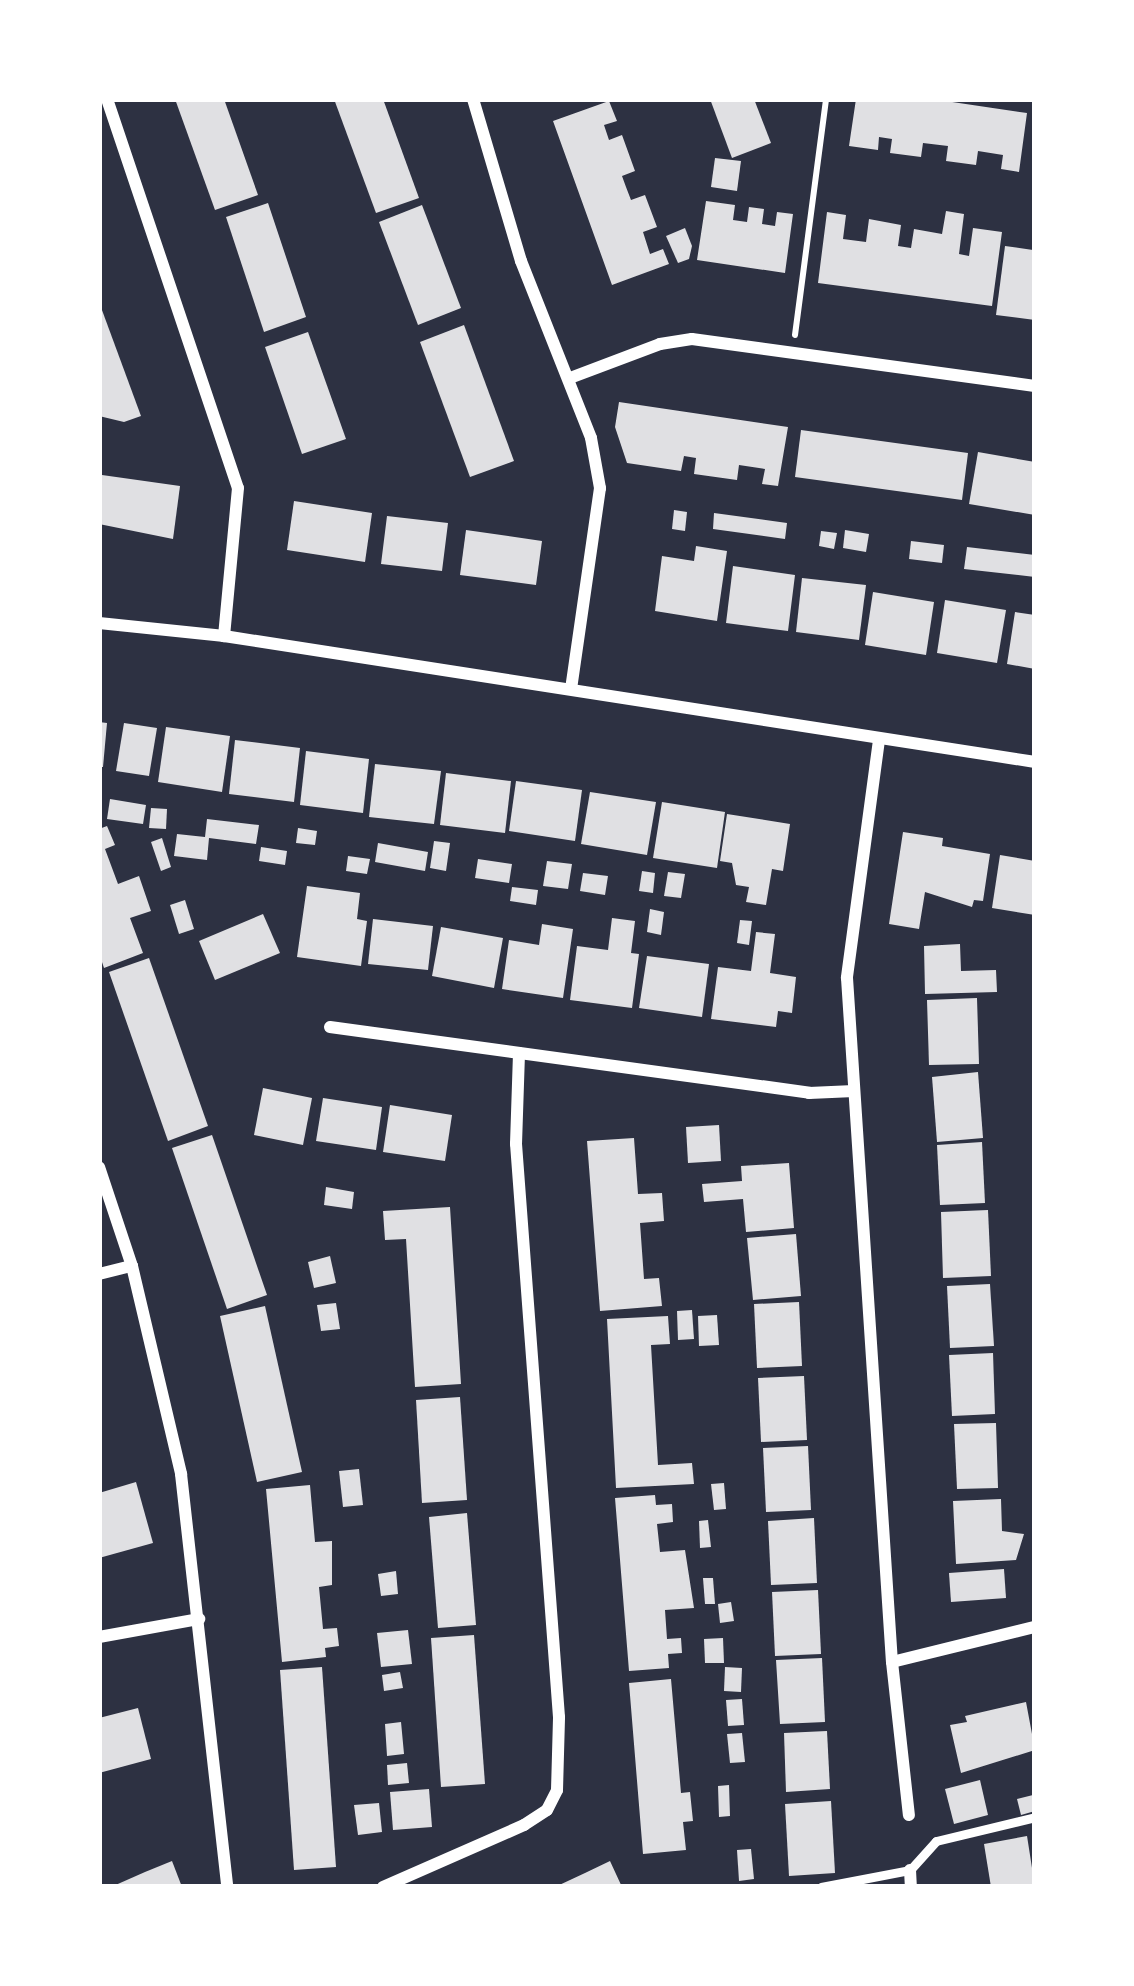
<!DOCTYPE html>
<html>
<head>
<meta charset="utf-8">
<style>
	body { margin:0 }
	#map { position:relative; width:1134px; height:1986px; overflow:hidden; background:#2d3142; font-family:"Asap Condensed",sans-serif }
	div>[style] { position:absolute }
	.building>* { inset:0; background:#e0e0e3 }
	.path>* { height:6px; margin:-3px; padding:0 3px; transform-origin:3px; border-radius:3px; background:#fff }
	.service>* { height:9px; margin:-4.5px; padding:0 4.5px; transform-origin:4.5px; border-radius:4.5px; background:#fff }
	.minor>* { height:12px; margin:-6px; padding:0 6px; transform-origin:6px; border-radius:6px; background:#fff }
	span { translate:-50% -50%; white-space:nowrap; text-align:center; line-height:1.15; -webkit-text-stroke:9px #fff; paint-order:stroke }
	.frame { position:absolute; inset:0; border:102px solid #fff; pointer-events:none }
</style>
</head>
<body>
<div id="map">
	<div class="building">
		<i style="clip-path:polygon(175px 99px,224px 99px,258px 195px,215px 210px)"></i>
		<i style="clip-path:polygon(334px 99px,383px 99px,419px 198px,376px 213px)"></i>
		<i style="clip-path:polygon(710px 99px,754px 99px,771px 143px,732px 158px)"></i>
		<i style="clip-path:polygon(856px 99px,932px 99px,1027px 113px,1019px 172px,1001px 169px,1003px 155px,978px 151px,976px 165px,946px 161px,948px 146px,923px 143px,921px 157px,890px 153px,892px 139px,879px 137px,878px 150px,849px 146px)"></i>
		<i style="clip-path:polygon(609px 101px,617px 121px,604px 125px,609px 140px,622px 135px,635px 171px,622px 176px,626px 187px,631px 200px,645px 195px,657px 227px,643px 232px,650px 254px,663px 249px,669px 264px,612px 285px,553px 121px)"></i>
		<i style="clip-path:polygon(715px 158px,741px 161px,737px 191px,711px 187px)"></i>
		<i style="clip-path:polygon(706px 201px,735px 205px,733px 220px,747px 222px,749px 207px,764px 209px,762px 224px,775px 226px,777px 212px,793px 214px,785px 273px,697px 260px)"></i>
		<i style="clip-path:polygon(268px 203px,306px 317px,264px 332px,226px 217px)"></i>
		<i style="clip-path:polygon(422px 205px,461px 308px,418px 325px,379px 222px)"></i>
		<i style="clip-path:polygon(946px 211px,964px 214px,959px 254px,969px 256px,973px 228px,1002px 232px,992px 306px,818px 283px,827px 212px,846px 215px,843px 239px,866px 242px,869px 219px,901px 225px,898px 246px,911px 248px,914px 229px,942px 234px)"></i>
		<i style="clip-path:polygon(685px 228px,692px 246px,689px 259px,678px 263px,666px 236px)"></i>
		<i style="clip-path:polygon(1005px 246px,1033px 250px,1035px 320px,996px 315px)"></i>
		<i style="clip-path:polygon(99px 302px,141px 416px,124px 422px,99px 416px)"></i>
		<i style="clip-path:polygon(464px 325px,514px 461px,470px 477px,420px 342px)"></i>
		<i style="clip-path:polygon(308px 332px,346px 439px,302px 454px,265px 347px)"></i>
		<i style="clip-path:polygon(619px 402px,788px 427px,778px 486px,762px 484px,765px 469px,739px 465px,737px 480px,694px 474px,696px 458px,684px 456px,681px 471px,627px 463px,615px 427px)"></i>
		<i style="clip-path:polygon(801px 430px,968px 453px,962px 500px,795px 477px)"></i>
		<i style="clip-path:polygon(978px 452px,1035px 462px,1035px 515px,969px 504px)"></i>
		<i style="clip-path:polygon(102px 475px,180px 486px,173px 539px,99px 524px)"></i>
		<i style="clip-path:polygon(294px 501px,372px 513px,365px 562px,287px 550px)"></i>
		<i style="clip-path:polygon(674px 510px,687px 512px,685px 531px,672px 529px)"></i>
		<i style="clip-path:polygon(714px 513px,787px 523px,785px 539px,713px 529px)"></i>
		<i style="clip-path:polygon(387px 516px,448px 523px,442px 571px,381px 564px)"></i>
		<i style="clip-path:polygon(466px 530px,542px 541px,536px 585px,460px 575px)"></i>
		<i style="clip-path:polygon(845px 530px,869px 534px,866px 552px,843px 548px)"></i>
		<i style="clip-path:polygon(821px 531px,837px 533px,834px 549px,819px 546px)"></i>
		<i style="clip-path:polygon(911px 541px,944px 545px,942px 563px,909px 559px)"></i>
		<i style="clip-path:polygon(696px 546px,727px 551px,717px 621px,655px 611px,662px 556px,694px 561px)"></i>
		<i style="clip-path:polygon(967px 547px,1035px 555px,1035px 577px,964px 569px)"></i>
		<i style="clip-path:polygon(733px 566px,795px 575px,788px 631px,726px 623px)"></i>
		<i style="clip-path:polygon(802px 578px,866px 585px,859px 640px,796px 632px)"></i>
		<i style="clip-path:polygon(873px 592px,934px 602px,926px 655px,865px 645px)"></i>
		<i style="clip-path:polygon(945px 600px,1006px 610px,997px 663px,937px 653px)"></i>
		<i style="clip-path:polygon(1015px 612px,1035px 615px,1035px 669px,1007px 664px)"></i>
		<i style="clip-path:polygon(99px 722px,107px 723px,103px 767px,99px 767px)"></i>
		<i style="clip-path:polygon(124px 723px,157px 728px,149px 776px,116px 771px)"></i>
		<i style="clip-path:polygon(166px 727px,230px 736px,222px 792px,158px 782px)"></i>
		<i style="clip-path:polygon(235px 740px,300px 748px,294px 802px,229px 794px)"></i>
		<i style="clip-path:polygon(306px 751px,369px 759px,363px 813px,300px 805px)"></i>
		<i style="clip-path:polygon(375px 764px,441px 771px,434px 824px,369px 817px)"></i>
		<i style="clip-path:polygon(446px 773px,511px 781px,505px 833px,440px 825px)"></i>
		<i style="clip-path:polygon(516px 781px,582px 790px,575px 841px,509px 831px)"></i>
		<i style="clip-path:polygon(590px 792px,656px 802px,647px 855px,581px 844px)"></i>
		<i style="clip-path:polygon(110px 799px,146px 805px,143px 824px,107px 819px)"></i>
		<i style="clip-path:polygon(662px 802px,725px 812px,717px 868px,653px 858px)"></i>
		<i style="clip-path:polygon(151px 808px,167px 809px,166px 829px,149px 828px)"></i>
		<i style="clip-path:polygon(727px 814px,790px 824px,783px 871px,772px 869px,766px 905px,746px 902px,749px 887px,736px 885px,732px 863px,720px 861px)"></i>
		<i style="clip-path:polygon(207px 819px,259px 825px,256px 844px,209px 838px,207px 860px,174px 856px,177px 834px,205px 837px)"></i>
		<i style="clip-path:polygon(107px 826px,115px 845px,105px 849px,118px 884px,139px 876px,151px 911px,130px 918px,143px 953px,104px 968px,99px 953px,99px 829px)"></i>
		<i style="clip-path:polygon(298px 828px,317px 831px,315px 845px,296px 843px)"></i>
		<i style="clip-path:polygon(903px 832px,943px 838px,942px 846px,990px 854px,983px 901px,974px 900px,972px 907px,925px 892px,919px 929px,889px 924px)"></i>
		<i style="clip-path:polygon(162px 838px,171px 867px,161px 871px,151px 842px)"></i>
		<i style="clip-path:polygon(434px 841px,450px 843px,446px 871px,430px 868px)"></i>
		<i style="clip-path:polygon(378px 843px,428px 852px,425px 871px,375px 862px)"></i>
		<i style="clip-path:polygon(261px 847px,287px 851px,285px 865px,259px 861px)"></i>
		<i style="clip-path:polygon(1000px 855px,1035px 861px,1035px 915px,992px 908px)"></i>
		<i style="clip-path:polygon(348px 856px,370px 859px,367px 874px,346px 871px)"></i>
		<i style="clip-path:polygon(478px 859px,512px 864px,509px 883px,475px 878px)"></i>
		<i style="clip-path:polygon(547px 861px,572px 864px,568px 889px,543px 886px)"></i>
		<i style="clip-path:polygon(642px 871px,655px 873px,653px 893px,639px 891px)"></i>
		<i style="clip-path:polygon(668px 872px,685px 874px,681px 898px,664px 896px)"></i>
		<i style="clip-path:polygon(583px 873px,608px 876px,605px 895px,580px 891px)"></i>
		<i style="clip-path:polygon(307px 886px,360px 893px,357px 919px,367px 921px,361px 966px,297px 957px)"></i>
		<i style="clip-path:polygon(512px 887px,538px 890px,536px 905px,510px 901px)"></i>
		<i style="clip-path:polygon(185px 900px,194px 929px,179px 934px,170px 905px)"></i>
		<i style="clip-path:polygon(650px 909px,664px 912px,661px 935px,647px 932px)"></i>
		<i style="clip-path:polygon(263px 914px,280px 953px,215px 980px,199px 941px)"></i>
		<i style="clip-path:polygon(612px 918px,635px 921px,631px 953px,639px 954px,632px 1008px,570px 1000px,577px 946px,608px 950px)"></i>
		<i style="clip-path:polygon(373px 919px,433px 926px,428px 970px,368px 964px)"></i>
		<i style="clip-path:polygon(740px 920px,752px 921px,749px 945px,737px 943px)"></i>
		<i style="clip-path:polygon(542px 924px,573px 929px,563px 998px,502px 989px,509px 940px,539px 945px)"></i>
		<i style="clip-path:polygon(441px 927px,503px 938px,494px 988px,432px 976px)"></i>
		<i style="clip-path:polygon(756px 932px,775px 934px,770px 973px,796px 977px,792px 1013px,778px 1011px,776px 1027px,711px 1019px,718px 967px,751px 971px)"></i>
		<i style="clip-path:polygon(960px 944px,961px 971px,996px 970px,997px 992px,925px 994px,924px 946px)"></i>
		<i style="clip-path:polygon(647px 956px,709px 964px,702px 1017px,639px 1008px)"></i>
		<i style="clip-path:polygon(149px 958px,208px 1126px,168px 1141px,109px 972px)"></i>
		<i style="clip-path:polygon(977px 998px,979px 1064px,929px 1065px,927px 1000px)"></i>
		<i style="clip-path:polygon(978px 1072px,983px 1138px,937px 1142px,932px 1077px)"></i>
		<i style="clip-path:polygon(263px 1088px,312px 1098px,303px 1145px,254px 1135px)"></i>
		<i style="clip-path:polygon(323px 1098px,382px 1107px,376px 1150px,316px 1141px)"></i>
		<i style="clip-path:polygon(390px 1105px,452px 1115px,445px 1161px,383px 1152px)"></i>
		<i style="clip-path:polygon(719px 1125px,721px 1161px,688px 1163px,686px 1127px)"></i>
		<i style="clip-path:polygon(212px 1135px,267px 1295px,227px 1309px,172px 1148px)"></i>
		<i style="clip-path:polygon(634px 1138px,638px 1194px,662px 1193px,664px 1221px,640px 1223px,644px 1279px,659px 1278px,662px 1306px,600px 1311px,587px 1141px)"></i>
		<i style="clip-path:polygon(982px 1142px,985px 1203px,940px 1205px,937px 1145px)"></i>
		<i style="clip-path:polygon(789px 1163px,794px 1228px,746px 1232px,743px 1199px,704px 1202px,702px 1184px,742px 1181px,741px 1166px)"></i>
		<i style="clip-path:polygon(326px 1187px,354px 1192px,352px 1209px,324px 1205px)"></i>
		<i style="clip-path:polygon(450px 1207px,461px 1384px,415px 1387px,406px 1239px,385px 1240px,383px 1211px)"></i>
		<i style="clip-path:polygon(988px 1210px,991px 1276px,943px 1278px,941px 1212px)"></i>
		<i style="clip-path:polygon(796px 1234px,801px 1296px,753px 1300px,747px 1238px)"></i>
		<i style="clip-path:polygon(330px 1256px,336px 1283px,314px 1288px,308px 1262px)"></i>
		<i style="clip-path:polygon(990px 1284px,994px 1346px,950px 1348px,947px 1286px)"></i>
		<i style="clip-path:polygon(799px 1302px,802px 1366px,757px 1368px,754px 1304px)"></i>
		<i style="clip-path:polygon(336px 1303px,340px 1329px,321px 1331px,317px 1305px)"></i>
		<i style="clip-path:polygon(265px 1306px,302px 1472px,257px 1482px,220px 1316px)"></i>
		<i style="clip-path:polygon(692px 1310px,694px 1339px,678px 1340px,677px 1311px)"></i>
		<i style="clip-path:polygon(717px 1315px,719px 1345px,699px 1346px,698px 1316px)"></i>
		<i style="clip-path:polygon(668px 1316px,670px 1344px,651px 1345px,658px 1465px,692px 1463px,694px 1484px,616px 1488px,607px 1319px)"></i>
		<i style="clip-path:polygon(993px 1353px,995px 1414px,952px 1416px,949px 1355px)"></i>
		<i style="clip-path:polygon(804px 1376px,807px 1440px,761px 1442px,758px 1378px)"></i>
		<i style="clip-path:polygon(460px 1397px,467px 1500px,422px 1503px,416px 1400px)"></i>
		<i style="clip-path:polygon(996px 1423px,998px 1488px,957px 1489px,954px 1424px)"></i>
		<i style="clip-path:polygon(808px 1446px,811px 1510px,766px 1512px,763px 1448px)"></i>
		<i style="clip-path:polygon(359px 1469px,363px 1505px,343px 1507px,339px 1471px)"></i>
		<i style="clip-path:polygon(136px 1482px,153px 1543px,99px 1558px,99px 1493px)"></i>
		<i style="clip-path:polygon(724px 1483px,726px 1509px,714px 1510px,711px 1484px)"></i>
		<i style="clip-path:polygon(310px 1485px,315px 1542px,332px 1541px,332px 1585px,319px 1587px,323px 1629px,337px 1628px,339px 1646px,325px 1648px,326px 1657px,282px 1662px,266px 1489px)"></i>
		<i style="clip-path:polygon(655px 1495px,656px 1505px,672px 1504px,673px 1522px,657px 1524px,660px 1552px,685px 1550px,694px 1608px,665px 1610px,667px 1639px,681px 1638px,682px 1653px,668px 1654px,669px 1668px,629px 1671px,615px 1498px)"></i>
		<i style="clip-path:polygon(1001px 1499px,1002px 1531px,1024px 1534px,1016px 1560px,956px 1564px,953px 1501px)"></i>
		<i style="clip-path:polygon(467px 1513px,476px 1625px,438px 1628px,429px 1517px)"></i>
		<i style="clip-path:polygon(814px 1518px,817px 1583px,771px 1585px,768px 1521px)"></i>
		<i style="clip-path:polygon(708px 1520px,711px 1547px,700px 1548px,699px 1521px)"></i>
		<i style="clip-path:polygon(1004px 1569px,1006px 1598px,951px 1602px,949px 1573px)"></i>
		<i style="clip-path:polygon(396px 1571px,398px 1594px,381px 1596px,378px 1574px)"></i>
		<i style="clip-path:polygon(703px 1578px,713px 1578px,715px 1604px,705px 1604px)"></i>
		<i style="clip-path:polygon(818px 1590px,821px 1654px,775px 1656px,772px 1592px)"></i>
		<i style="clip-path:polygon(731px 1602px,734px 1621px,720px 1623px,718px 1604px)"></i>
		<i style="clip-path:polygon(408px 1630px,412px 1664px,381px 1667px,377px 1633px)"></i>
		<i style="clip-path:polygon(474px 1635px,485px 1784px,441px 1787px,431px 1638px)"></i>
		<i style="clip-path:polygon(723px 1638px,724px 1663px,705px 1663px,704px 1639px)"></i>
		<i style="clip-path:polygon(822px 1658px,825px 1722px,780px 1724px,776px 1660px)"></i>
		<i style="clip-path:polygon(322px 1667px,336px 1867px,294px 1870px,280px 1670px)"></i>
		<i style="clip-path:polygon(725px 1667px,742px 1668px,741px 1692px,724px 1691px)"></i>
		<i style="clip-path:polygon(400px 1672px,403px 1688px,384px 1691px,382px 1675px)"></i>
		<i style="clip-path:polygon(671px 1679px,681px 1793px,690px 1792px,693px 1821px,683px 1822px,686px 1850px,643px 1854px,629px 1683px)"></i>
		<i style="clip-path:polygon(742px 1699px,744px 1725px,728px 1726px,726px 1700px)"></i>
		<i style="clip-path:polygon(1026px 1702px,1035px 1750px,961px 1773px,950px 1725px,967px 1722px,965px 1716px)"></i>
		<i style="clip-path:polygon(138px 1708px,151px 1759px,99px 1773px,99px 1718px)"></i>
		<i style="clip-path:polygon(401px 1722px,404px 1754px,387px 1756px,385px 1724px)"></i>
		<i style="clip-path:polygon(827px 1731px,830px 1789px,786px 1792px,784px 1733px)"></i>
		<i style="clip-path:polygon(742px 1733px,745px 1762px,730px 1763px,727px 1734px)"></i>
		<i style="clip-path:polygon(407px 1763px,409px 1783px,388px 1785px,387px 1765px)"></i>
		<i style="clip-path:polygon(980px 1780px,988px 1815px,954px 1824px,945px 1789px)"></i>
		<i style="clip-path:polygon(729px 1785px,730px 1816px,719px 1817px,718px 1786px)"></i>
		<i style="clip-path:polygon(429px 1789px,432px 1827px,393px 1830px,390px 1792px)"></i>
		<i style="clip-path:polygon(1033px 1795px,1035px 1811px,1021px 1815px,1017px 1799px)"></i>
		<i style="clip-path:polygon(831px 1801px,835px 1873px,789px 1876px,785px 1804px)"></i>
		<i style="clip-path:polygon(379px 1803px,382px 1832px,358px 1835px,354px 1805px)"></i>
		<i style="clip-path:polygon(1027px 1836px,1035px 1887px,991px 1887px,984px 1844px)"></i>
		<i style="clip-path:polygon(751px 1849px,754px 1879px,739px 1881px,737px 1850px)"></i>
		<i style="clip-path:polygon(172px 1861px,182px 1887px,111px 1887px,145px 1872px)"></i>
		<i style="clip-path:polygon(610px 1861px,622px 1887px,555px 1887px,585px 1873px)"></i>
	</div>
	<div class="path">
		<i style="left:795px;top:335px;width:238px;rotate:-82.5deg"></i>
	</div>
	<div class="service">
		<i style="left:821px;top:1887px;width:91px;rotate:-10.8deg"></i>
		<i style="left:910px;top:1870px;width:39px;rotate:-48deg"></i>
		<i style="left:936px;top:1841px;width:102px;rotate:-13.6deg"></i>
	</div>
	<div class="minor">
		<i style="left:107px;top:99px;width:410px;rotate:71.4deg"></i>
		<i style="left:238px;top:488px;width:149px;rotate:95.4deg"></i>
		<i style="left:473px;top:99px;width:169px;rotate:73.5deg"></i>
		<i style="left:521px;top:261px;width:190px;rotate:68.4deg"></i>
		<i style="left:591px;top:438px;width:51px;rotate:79.8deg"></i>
		<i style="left:600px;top:488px;width:203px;rotate:98.2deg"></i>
		<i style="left:570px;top:378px;width:96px;rotate:-20.7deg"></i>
		<i style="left:660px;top:344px;width:32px;rotate:-9deg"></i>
		<i style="left:692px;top:339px;width:346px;rotate:7.8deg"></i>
		<i style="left:99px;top:623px;width:126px;rotate:5.9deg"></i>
		<i style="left:224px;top:636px;width:821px;rotate:8.83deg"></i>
		<i style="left:879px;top:740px;width:240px;rotate:97.7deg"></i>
		<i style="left:847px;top:978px;width:685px;rotate:86.24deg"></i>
		<i style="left:892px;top:1662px;width:154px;rotate:83.7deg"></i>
		<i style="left:330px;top:1027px;width:484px;rotate:7.8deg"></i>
		<i style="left:809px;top:1093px;width:45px;rotate:-2.5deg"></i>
		<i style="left:99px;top:1167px;width:104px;rotate:71.6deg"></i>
		<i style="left:132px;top:1266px;width:214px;rotate:76.7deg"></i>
		<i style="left:181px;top:1474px;width:416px;rotate:83.6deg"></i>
		<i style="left:99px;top:1274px;width:34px;rotate:-14deg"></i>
		<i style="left:99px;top:1637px;width:102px;rotate:-10.2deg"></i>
		<i style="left:892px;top:1662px;width:147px;rotate:-13.8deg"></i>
		<i style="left:910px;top:1870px;width:17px;rotate:87deg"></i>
		<i style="left:383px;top:1887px;width:154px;rotate:-23.7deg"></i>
		<i style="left:524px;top:1825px;width:27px;rotate:-33deg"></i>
		<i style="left:547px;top:1810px;width:22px;rotate:-63deg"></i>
		<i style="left:557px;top:1790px;width:73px;rotate:-88.4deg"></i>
		<i style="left:559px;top:1717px;width:575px;rotate:-94.29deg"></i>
		<i style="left:516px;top:1144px;width:91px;rotate:-88.1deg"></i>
	</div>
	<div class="frame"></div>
</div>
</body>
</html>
